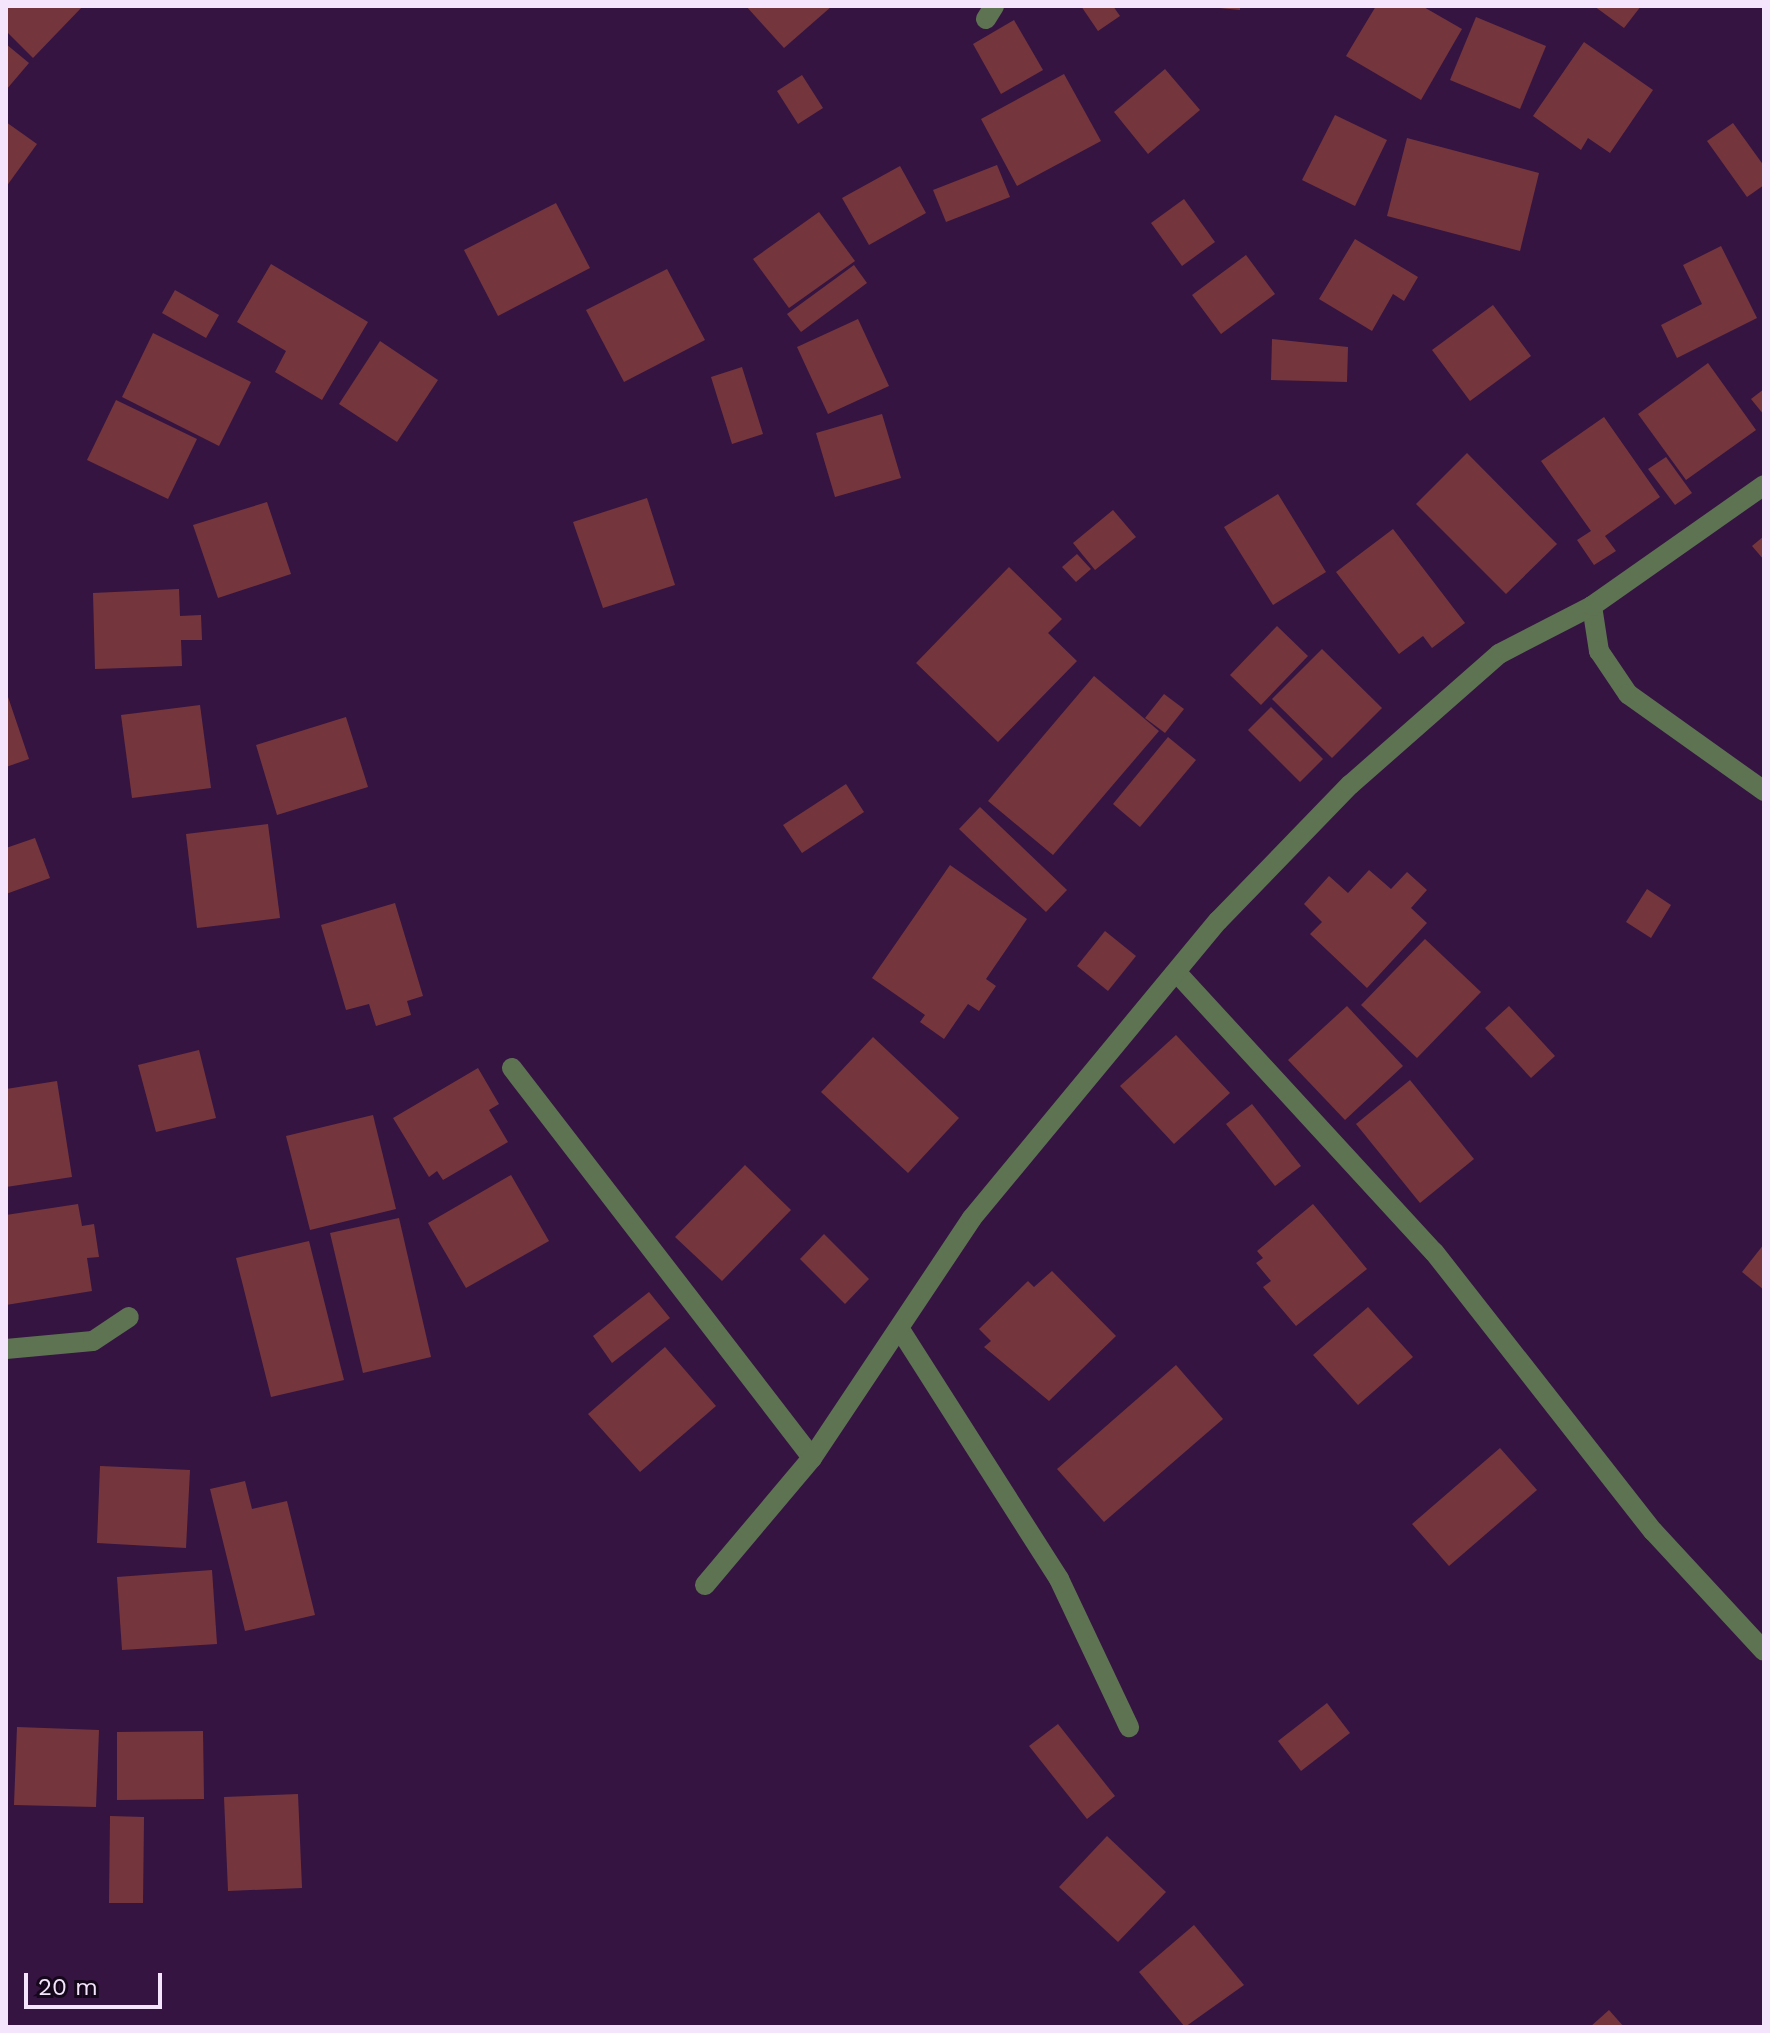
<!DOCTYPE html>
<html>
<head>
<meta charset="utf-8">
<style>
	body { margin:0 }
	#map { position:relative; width:1770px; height:2033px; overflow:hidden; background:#351442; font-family:"Work Sans",sans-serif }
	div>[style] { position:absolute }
	.building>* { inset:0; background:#74363c }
	.minor>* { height:20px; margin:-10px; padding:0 10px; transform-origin:10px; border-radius:10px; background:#5e7352 }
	span { translate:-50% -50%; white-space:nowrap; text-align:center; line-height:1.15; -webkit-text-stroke:8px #16081b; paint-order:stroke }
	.frame { position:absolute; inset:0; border:8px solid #f4e5fc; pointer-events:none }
	.scale { position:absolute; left:24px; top:1973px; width:138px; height:36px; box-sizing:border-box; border:4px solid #f4e5fc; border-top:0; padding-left:10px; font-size:24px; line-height:28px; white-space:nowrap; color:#f4e5fc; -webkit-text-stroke:6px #16081b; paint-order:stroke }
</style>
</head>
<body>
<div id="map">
	<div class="building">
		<i style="clip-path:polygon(6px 6px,83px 6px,33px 58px,6px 31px)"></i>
		<i style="clip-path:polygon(746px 6px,832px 6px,784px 48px)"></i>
		<i style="clip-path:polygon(1081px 6px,1113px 6px,1120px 16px,1098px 31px)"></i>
		<i style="clip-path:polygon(1219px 6px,1240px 6px,1240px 10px,1219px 8px)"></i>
		<i style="clip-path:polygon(1376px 6px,1422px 6px,1462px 29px,1421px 100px,1346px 56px)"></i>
		<i style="clip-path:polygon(1594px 6px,1641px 6px,1624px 28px)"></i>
		<i style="clip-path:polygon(1476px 17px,1546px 46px,1520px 109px,1450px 80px)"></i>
		<i style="clip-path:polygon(1014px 20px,1043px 70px,1001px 94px,973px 44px)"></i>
		<i style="clip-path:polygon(1584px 42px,1653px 90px,1610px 153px,1588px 138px,1581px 150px,1533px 116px)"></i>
		<i style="clip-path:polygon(6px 44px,29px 63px,6px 90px)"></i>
		<i style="clip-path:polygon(1165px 69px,1200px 110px,1148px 154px,1114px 112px)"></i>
		<i style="clip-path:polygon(1064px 74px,1101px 141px,1017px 186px,981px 119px)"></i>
		<i style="clip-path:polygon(802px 75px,823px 108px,798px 124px,777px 91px)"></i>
		<i style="clip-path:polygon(1335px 115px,1387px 140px,1355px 206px,1302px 180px)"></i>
		<i style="clip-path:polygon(6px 122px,37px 144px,6px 187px)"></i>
		<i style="clip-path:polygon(1733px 123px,1764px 166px,1764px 185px,1747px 197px,1707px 141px)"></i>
		<i style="clip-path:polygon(1407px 138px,1539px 173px,1520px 251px,1387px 216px)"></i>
		<i style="clip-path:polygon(997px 165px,1010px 197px,946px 222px,933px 190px)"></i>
		<i style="clip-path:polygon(900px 166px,926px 213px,869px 245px,842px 198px)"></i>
		<i style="clip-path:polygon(1184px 199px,1215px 242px,1182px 266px,1151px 223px)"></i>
		<i style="clip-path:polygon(556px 203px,590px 268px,498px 316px,464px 250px)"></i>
		<i style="clip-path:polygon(819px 212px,855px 261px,789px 308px,753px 259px)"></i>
		<i style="clip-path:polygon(1355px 239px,1418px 277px,1404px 301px,1393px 294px,1372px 331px,1319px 299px)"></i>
		<i style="clip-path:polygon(1721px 246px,1757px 318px,1677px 358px,1661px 325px,1702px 304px,1683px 265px)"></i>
		<i style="clip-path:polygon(1246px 255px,1275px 294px,1221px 334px,1192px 295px)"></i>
		<i style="clip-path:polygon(271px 264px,368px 322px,322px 400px,275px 372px,286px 351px,237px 322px)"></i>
		<i style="clip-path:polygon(854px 265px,867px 283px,801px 332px,787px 314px)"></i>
		<i style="clip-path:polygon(667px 269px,705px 340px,624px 382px,586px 310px)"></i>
		<i style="clip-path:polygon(175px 290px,219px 315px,206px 338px,162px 313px)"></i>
		<i style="clip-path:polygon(1493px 305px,1531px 356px,1470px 401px,1432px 350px)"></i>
		<i style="clip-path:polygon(858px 319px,889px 386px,828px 414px,797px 347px)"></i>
		<i style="clip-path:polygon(153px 333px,251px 382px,219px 446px,122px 397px)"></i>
		<i style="clip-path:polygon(1272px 339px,1348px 347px,1347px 382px,1271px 380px)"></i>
		<i style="clip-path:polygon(380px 341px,438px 380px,397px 442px,339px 404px)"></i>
		<i style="clip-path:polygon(1708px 363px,1756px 430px,1686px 480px,1638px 414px)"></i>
		<i style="clip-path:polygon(742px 367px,763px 434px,732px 444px,711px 377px)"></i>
		<i style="clip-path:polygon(1764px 389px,1764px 415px,1751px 399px)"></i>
		<i style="clip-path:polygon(116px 400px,197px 439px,168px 499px,87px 460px)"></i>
		<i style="clip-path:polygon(882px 414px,901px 478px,835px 497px,816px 433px)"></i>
		<i style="clip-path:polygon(1604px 417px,1660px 497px,1605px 536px,1616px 551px,1594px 565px,1577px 540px,1591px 531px,1541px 461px)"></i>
		<i style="clip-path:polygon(1467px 453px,1557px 544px,1506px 594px,1416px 504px)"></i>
		<i style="clip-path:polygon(1666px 457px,1692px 493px,1675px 505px,1648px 469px)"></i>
		<i style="clip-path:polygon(1278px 494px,1326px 572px,1273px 605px,1224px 527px)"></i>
		<i style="clip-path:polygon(647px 498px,675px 585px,603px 608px,573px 522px)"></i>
		<i style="clip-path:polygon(267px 502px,291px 574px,218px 598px,193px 525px)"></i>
		<i style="clip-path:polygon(1113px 510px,1136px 537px,1095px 570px,1073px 543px)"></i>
		<i style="clip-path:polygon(1393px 529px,1465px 623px,1432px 648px,1423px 636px,1399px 654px,1336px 572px)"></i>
		<i style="clip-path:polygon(1764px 536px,1764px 560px,1752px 546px)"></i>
		<i style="clip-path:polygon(1077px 554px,1091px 569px,1076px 582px,1062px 567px)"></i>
		<i style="clip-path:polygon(1009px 567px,1062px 619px,1048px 633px,1077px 661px,998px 742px,916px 663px)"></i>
		<i style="clip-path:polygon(179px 589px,180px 616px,201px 615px,202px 640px,181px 640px,182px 666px,95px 669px,93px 593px)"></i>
		<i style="clip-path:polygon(1277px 626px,1308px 656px,1261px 705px,1230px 675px)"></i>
		<i style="clip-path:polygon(1322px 649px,1382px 708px,1332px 758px,1272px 699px)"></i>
		<i style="clip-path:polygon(1094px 676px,1159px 731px,1053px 855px,988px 801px)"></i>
		<i style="clip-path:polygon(6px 691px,29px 759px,6px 767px)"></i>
		<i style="clip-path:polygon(1164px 694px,1184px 709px,1165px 733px,1145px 718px)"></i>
		<i style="clip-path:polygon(200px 705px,211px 788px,132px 798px,121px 715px)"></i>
		<i style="clip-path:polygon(1271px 707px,1323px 759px,1300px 782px,1248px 730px)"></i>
		<i style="clip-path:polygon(346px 717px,368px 787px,277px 815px,256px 745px)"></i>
		<i style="clip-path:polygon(1168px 737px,1196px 760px,1140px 827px,1113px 804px)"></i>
		<i style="clip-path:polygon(846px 784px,864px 812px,802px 853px,783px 825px)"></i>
		<i style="clip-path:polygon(980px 807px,1067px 890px,1046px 912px,959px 829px)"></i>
		<i style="clip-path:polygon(268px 824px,280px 918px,197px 928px,186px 834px)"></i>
		<i style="clip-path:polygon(35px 838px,50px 878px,6px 894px,6px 848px)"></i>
		<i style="clip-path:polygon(950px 865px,1027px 919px,986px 979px,996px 986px,979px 1011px,968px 1004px,944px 1039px,920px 1022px,925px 1015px,872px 978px)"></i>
		<i style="clip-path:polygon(1369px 870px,1391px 889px,1407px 872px,1427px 890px,1411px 908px,1427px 923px,1367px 988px,1310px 934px,1322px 922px,1304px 904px,1329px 876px,1348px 893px)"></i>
		<i style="clip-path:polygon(1647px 889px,1671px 905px,1651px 938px,1626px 922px)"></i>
		<i style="clip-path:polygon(395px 903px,423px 996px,407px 1001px,411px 1015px,376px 1026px,369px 1004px,346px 1010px,321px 925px)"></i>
		<i style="clip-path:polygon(1105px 931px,1136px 956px,1108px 991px,1077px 966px)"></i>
		<i style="clip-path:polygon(1425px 939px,1481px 992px,1417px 1058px,1361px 1005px)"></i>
		<i style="clip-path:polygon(1347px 1006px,1403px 1066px,1345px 1120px,1288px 1060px)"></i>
		<i style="clip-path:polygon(1509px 1006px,1555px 1056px,1531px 1078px,1485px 1028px)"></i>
		<i style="clip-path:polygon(1176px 1035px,1230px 1093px,1174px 1144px,1120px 1086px)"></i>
		<i style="clip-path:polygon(873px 1037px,959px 1118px,908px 1173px,821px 1092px)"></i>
		<i style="clip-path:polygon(199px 1050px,216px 1118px,156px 1132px,138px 1065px)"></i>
		<i style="clip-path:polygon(478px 1068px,499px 1104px,489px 1110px,508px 1142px,443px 1180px,437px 1171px,429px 1177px,393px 1118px)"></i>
		<i style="clip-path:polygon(1410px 1080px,1474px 1159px,1420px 1203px,1356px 1124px)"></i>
		<i style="clip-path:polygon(57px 1081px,72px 1177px,6px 1187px,6px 1089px)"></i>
		<i style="clip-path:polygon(1252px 1104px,1301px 1166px,1275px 1186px,1226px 1124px)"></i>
		<i style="clip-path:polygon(373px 1115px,396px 1209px,310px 1230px,286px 1136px)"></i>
		<i style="clip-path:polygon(745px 1165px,791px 1210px,722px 1281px,675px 1237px)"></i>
		<i style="clip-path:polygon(511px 1175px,549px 1241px,466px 1288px,428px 1223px)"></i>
		<i style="clip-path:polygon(78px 1204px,82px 1226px,94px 1224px,99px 1257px,87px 1258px,92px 1291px,6px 1305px,6px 1215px)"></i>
		<i style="clip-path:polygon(1313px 1204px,1367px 1269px,1296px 1326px,1263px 1287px,1271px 1281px,1256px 1263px,1263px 1258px,1257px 1251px)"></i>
		<i style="clip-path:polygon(399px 1218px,431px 1357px,363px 1373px,330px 1233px)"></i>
		<i style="clip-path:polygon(824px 1234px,869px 1279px,845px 1304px,800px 1259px)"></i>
		<i style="clip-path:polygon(309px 1241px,344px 1380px,271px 1397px,236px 1258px)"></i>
		<i style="clip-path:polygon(1764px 1244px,1764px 1290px,1742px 1272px)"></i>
		<i style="clip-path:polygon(1052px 1271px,1116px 1336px,1049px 1401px,984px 1347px,991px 1341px,979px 1329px,1028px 1281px,1034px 1287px)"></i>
		<i style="clip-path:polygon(649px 1292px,670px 1318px,612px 1363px,593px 1336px)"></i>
		<i style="clip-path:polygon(1368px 1307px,1413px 1357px,1358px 1405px,1313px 1355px)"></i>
		<i style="clip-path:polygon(665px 1347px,716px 1406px,640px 1472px,588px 1414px)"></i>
		<i style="clip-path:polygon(1176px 1365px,1223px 1419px,1104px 1522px,1057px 1469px)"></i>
		<i style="clip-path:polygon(1500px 1448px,1537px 1490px,1449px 1566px,1412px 1524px)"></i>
		<i style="clip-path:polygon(100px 1466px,190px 1470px,186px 1548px,97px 1543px)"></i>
		<i style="clip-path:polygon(245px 1481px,252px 1509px,287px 1501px,315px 1615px,245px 1631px,210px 1489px)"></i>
		<i style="clip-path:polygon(212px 1570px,217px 1644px,122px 1650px,117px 1577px)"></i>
		<i style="clip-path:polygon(1327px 1703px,1350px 1733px,1301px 1771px,1278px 1741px)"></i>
		<i style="clip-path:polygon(1058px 1724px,1115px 1796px,1087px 1819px,1029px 1746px)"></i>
		<i style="clip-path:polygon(17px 1727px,99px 1730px,96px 1807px,14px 1805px)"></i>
		<i style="clip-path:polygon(203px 1731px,204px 1799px,117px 1800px,117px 1732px)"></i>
		<i style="clip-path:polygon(298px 1794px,302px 1888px,228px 1891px,224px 1797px)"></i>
		<i style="clip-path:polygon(110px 1816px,144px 1817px,143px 1903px,109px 1903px)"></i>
		<i style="clip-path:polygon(1107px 1836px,1166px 1892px,1118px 1942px,1059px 1887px)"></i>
		<i style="clip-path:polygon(1194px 1925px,1244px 1985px,1185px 2027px,1139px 1972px)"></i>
		<i style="clip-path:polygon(1609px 2010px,1624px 2027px,1590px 2027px)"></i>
	</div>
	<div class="minor">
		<i style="left:986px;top:19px;width:15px;rotate:-58deg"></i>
		<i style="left:1592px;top:606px;width:46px;rotate:81.2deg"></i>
		<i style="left:1599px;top:651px;width:52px;rotate:56deg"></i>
		<i style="left:1628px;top:694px;width:167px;rotate:35.5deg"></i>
		<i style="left:1178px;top:974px;width:378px;rotate:47.4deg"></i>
		<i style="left:1434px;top:1252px;width:355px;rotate:51.9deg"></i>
		<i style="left:1653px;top:1531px;width:163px;rotate:47.2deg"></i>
		<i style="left:512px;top:1068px;width:492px;rotate:52.4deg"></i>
		<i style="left:901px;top:1331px;width:294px;rotate:57.5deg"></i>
		<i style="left:1059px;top:1579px;width:164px;rotate:64.7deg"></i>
		<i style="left:6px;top:1349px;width:87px;rotate:-5.3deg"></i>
		<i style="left:93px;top:1341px;width:43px;rotate:-33.7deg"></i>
		<i style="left:705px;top:1585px;width:166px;rotate:-49.9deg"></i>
		<i style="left:812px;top:1458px;width:288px;rotate:-56.3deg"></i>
		<i style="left:972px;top:1218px;width:386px;rotate:-50.4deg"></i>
		<i style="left:1218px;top:921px;width:190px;rotate:-45.9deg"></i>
		<i style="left:1350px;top:785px;width:198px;rotate:-41.3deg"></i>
		<i style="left:1499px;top:654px;width:105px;rotate:-27.3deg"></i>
		<i style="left:1592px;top:606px;width:210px;rotate:-35.1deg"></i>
	</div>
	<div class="frame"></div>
	<div class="scale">20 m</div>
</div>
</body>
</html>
